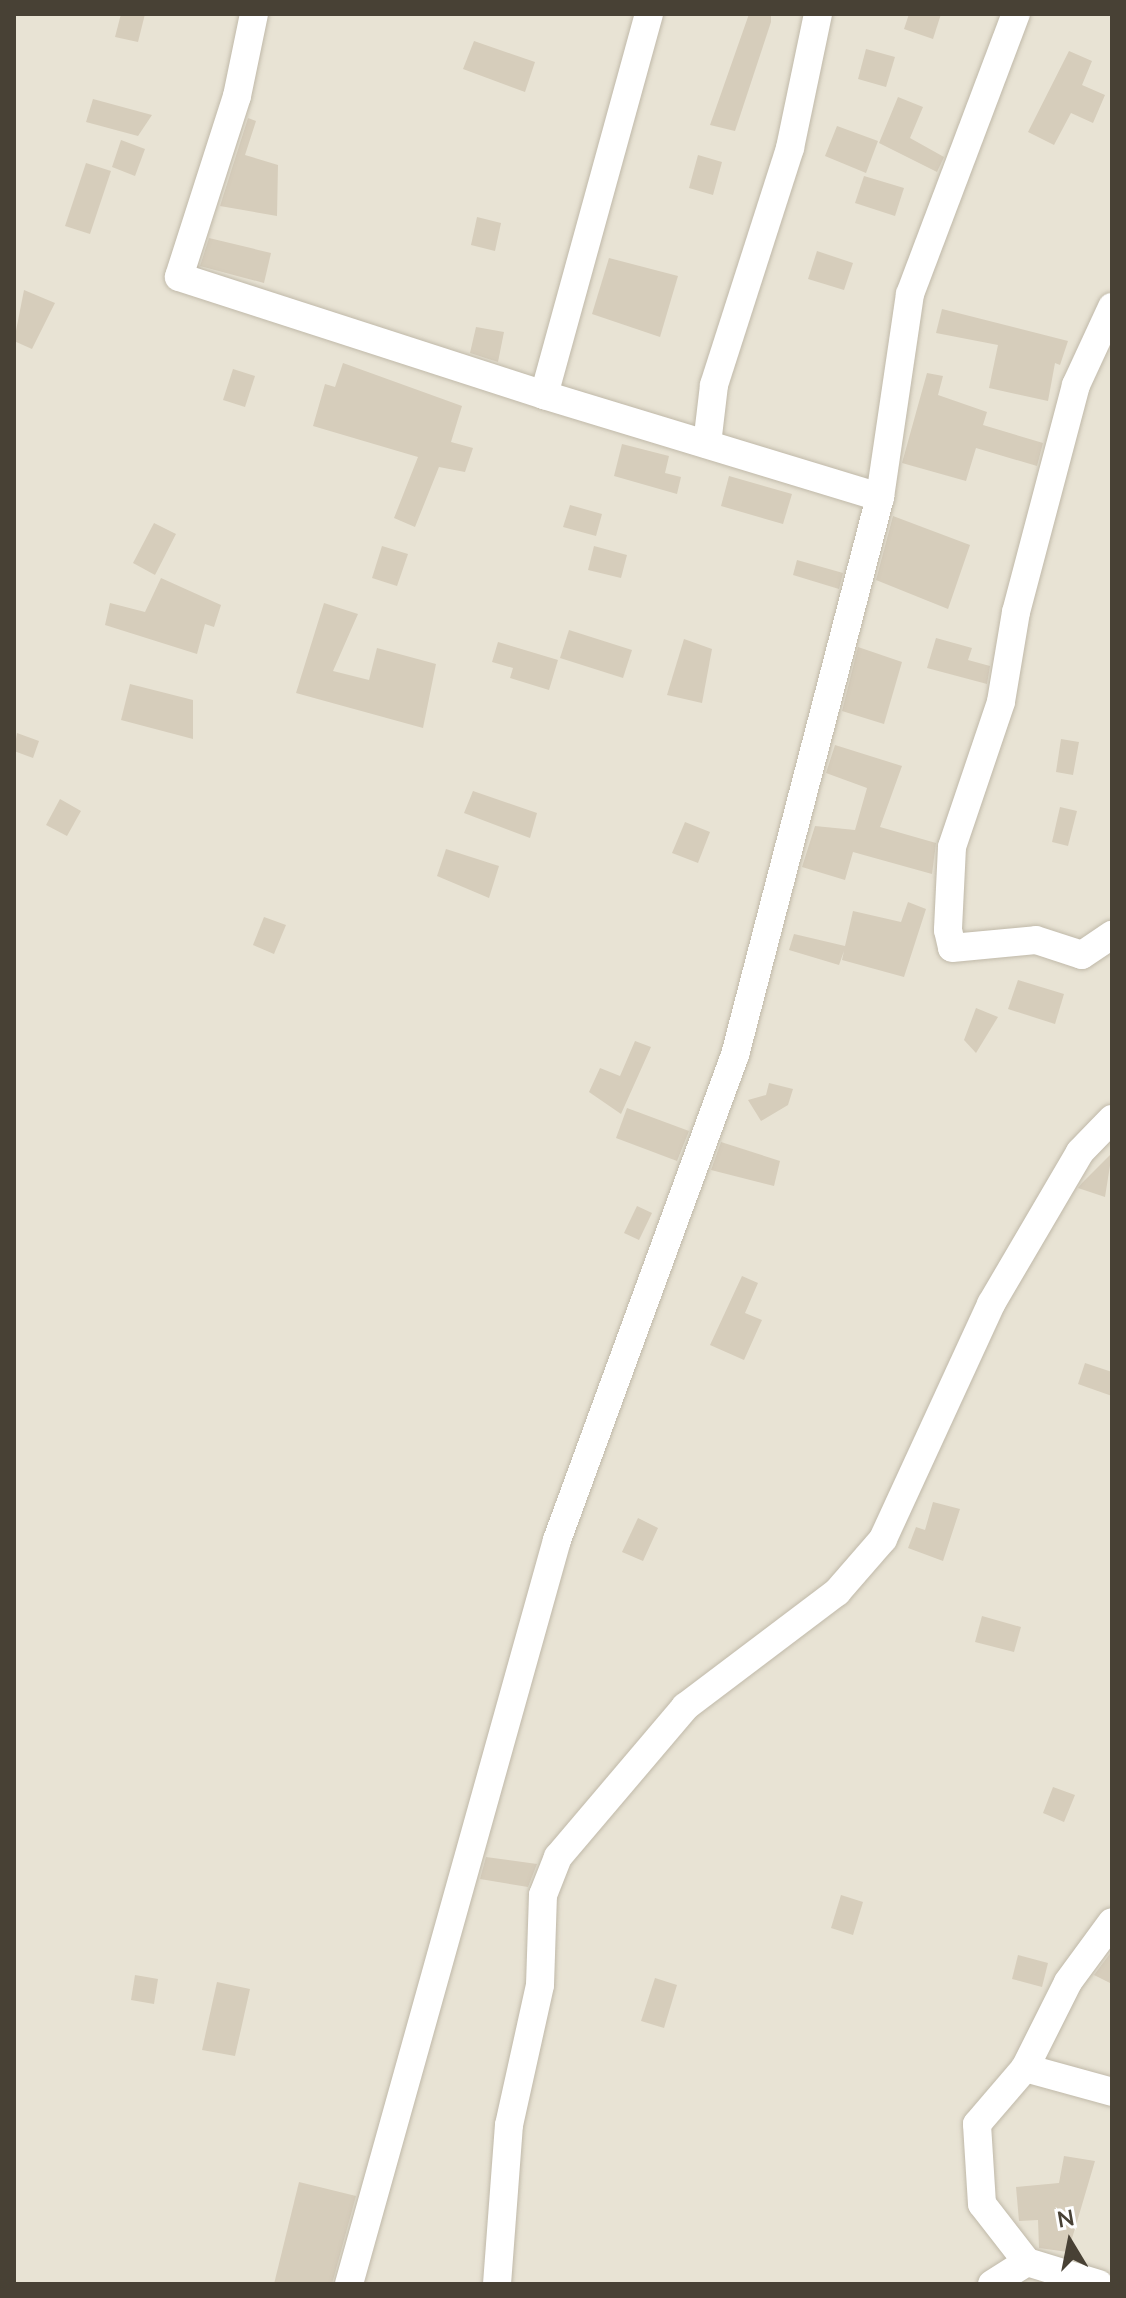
<!DOCTYPE html>
<html>
<head>
<meta charset="utf-8">
<style>
	body { margin:0 }
	#map { position:relative; width:1126px; height:2298px; overflow:hidden; background:#f4f0e7; font-family:Lato,sans-serif }
	div>[style] { position:absolute }
	.residential>* { inset:0; background:#e8e3d4 }
	.building>* { inset:0; background:#d6cdbb }
	.roads { filter:drop-shadow(0 0 2px #c0b9a9) drop-shadow(0 0 2px #c0b9a9) }
	.minor>* { height:28px; margin:-14px; padding:0 14px; transform-origin:14px; border-radius:14px; background:#fff }
	span { translate:-50% -50%; white-space:nowrap; text-align:center; line-height:1.15; -webkit-text-stroke:6px #fff; paint-order:stroke }
	.frame { position:absolute; inset:0; border:16px solid #484135; pointer-events:none }
	.north { position:absolute; left:1030px; top:2202px; width:80px; height:80px; -webkit-text-stroke:6px #fff; paint-order:stroke; rotate:350deg; font-size:22px; font-weight:700; line-height:32px; text-align:center; color:#484135 }
	.north::after { content:''; display:block; margin:auto; width:28px; height:36px; background:#484135; clip-path:polygon(50% 0,100% 100%,50% 72%,0 100%) }
</style>
</head>
<body>
<div id="map">
	<div class="residential">
		<i style="clip-path:polygon(14px 14px,1112px 14px,1112px 2284px,14px 2284px)"></i>
	</div>
	<div class="building">
		<i style="clip-path:polygon(121px 14px,145px 14px,138px 42px,115px 37px)"></i>
		<i style="clip-path:polygon(749px 14px,771px 14px,771px 22px,735px 131px,710px 125px)"></i>
		<i style="clip-path:polygon(909px 14px,941px 14px,933px 39px,904px 29px)"></i>
		<i style="clip-path:polygon(474px 41px,535px 62px,525px 92px,463px 69px)"></i>
		<i style="clip-path:polygon(866px 49px,895px 57px,886px 87px,858px 79px)"></i>
		<i style="clip-path:polygon(1069px 51px,1092px 61px,1082px 85px,1105px 95px,1093px 123px,1071px 113px,1054px 145px,1028px 132px)"></i>
		<i style="clip-path:polygon(898px 97px,923px 107px,910px 138px,944px 157px,937px 172px,879px 143px)"></i>
		<i style="clip-path:polygon(93px 99px,152px 115px,138px 136px,86px 122px)"></i>
		<i style="clip-path:polygon(248px 118px,256px 121px,245px 155px,278px 165px,277px 216px,220px 206px)"></i>
		<i style="clip-path:polygon(837px 126px,878px 141px,866px 173px,825px 156px)"></i>
		<i style="clip-path:polygon(121px 140px,145px 149px,135px 176px,112px 167px)"></i>
		<i style="clip-path:polygon(698px 155px,722px 162px,713px 195px,689px 188px)"></i>
		<i style="clip-path:polygon(86px 163px,111px 171px,90px 234px,65px 226px)"></i>
		<i style="clip-path:polygon(864px 176px,904px 188px,895px 216px,855px 203px)"></i>
		<i style="clip-path:polygon(477px 217px,501px 223px,495px 251px,471px 245px)"></i>
		<i style="clip-path:polygon(209px 238px,271px 253px,264px 283px,200px 266px)"></i>
		<i style="clip-path:polygon(817px 251px,853px 263px,844px 290px,808px 279px)"></i>
		<i style="clip-path:polygon(609px 258px,678px 276px,660px 337px,592px 314px)"></i>
		<i style="clip-path:polygon(24px 290px,55px 303px,32px 349px,14px 341px)"></i>
		<i style="clip-path:polygon(942px 309px,1068px 341px,1060px 365px,1055px 363px,1048px 401px,989px 388px,998px 345px,936px 333px)"></i>
		<i style="clip-path:polygon(476px 327px,504px 332px,498px 362px,470px 353px)"></i>
		<i style="clip-path:polygon(343px 363px,462px 406px,451px 442px,473px 448px,465px 472px,439px 467px,415px 527px,394px 518px,418px 457px,313px 426px,325px 384px,335px 387px)"></i>
		<i style="clip-path:polygon(233px 369px,255px 376px,245px 407px,223px 400px)"></i>
		<i style="clip-path:polygon(927px 373px,943px 376px,938px 395px,987px 412px,983px 425px,1043px 443px,1037px 466px,976px 448px,966px 481px,902px 463px)"></i>
		<i style="clip-path:polygon(622px 444px,669px 456px,665px 473px,681px 477px,677px 494px,614px 476px)"></i>
		<i style="clip-path:polygon(729px 476px,792px 494px,783px 524px,721px 506px)"></i>
		<i style="clip-path:polygon(570px 505px,602px 514px,596px 536px,563px 527px)"></i>
		<i style="clip-path:polygon(893px 516px,970px 545px,948px 609px,876px 580px)"></i>
		<i style="clip-path:polygon(154px 523px,176px 534px,155px 575px,133px 563px)"></i>
		<i style="clip-path:polygon(382px 546px,408px 554px,397px 586px,372px 578px)"></i>
		<i style="clip-path:polygon(594px 546px,627px 555px,621px 578px,588px 570px)"></i>
		<i style="clip-path:polygon(797px 560px,843px 573px,839px 589px,793px 575px)"></i>
		<i style="clip-path:polygon(161px 578px,221px 605px,214px 627px,205px 624px,197px 654px,105px 625px,110px 603px,145px 612px)"></i>
		<i style="clip-path:polygon(324px 603px,358px 614px,333px 671px,369px 680px,377px 648px,436px 664px,423px 728px,296px 693px)"></i>
		<i style="clip-path:polygon(569px 630px,632px 650px,623px 678px,560px 658px)"></i>
		<i style="clip-path:polygon(936px 638px,972px 648px,968px 660px,990px 666px,987px 684px,927px 668px)"></i>
		<i style="clip-path:polygon(684px 639px,712px 649px,702px 703px,667px 695px)"></i>
		<i style="clip-path:polygon(498px 642px,558px 660px,549px 690px,510px 678px,513px 668px,492px 662px)"></i>
		<i style="clip-path:polygon(858px 647px,902px 662px,884px 724px,842px 711px)"></i>
		<i style="clip-path:polygon(130px 684px,193px 700px,193px 739px,121px 720px)"></i>
		<i style="clip-path:polygon(17px 733px,39px 741px,33px 758px,14px 751px)"></i>
		<i style="clip-path:polygon(1061px 739px,1079px 742px,1073px 775px,1056px 772px)"></i>
		<i style="clip-path:polygon(835px 745px,902px 766px,880px 827px,936px 843px,932px 874px,853px 852px,845px 880px,802px 867px,815px 826px,855px 830px,867px 788px,826px 773px)"></i>
		<i style="clip-path:polygon(473px 791px,537px 813px,530px 838px,464px 813px)"></i>
		<i style="clip-path:polygon(60px 799px,81px 811px,67px 836px,46px 825px)"></i>
		<i style="clip-path:polygon(1060px 807px,1077px 811px,1068px 846px,1052px 842px)"></i>
		<i style="clip-path:polygon(685px 822px,710px 832px,698px 863px,672px 853px)"></i>
		<i style="clip-path:polygon(446px 849px,499px 866px,489px 898px,437px 876px)"></i>
		<i style="clip-path:polygon(908px 902px,926px 909px,904px 977px,842px 960px,844px 951px,839px 965px,789px 950px,794px 934px,845px 946px,853px 911px,901px 922px)"></i>
		<i style="clip-path:polygon(264px 917px,286px 925px,274px 954px,253px 945px)"></i>
		<i style="clip-path:polygon(1018px 980px,1064px 994px,1055px 1024px,1008px 1009px)"></i>
		<i style="clip-path:polygon(976px 1008px,998px 1017px,976px 1053px,964px 1040px)"></i>
		<i style="clip-path:polygon(635px 1041px,651px 1047px,621px 1114px,589px 1092px,600px 1068px,620px 1076px)"></i>
		<i style="clip-path:polygon(769px 1083px,793px 1089px,788px 1105px,761px 1121px,748px 1100px,766px 1095px)"></i>
		<i style="clip-path:polygon(627px 1108px,689px 1131px,677px 1161px,616px 1138px)"></i>
		<i style="clip-path:polygon(721px 1142px,780px 1161px,774px 1186px,711px 1170px)"></i>
		<i style="clip-path:polygon(1112px 1153px,1105px 1197px,1078px 1188px,1082px 1183px)"></i>
		<i style="clip-path:polygon(637px 1206px,652px 1213px,639px 1240px,624px 1233px)"></i>
		<i style="clip-path:polygon(742px 1276px,758px 1283px,745px 1313px,762px 1320px,744px 1360px,710px 1345px)"></i>
		<i style="clip-path:polygon(1085px 1363px,1112px 1372px,1112px 1396px,1078px 1384px)"></i>
		<i style="clip-path:polygon(933px 1502px,960px 1509px,943px 1561px,908px 1548px,916px 1527px,925px 1530px)"></i>
		<i style="clip-path:polygon(638px 1518px,658px 1528px,643px 1561px,622px 1552px)"></i>
		<i style="clip-path:polygon(982px 1616px,1021px 1627px,1014px 1652px,975px 1642px)"></i>
		<i style="clip-path:polygon(1053px 1787px,1075px 1795px,1064px 1822px,1043px 1813px)"></i>
		<i style="clip-path:polygon(486px 1857px,537px 1864px,528px 1887px,480px 1879px)"></i>
		<i style="clip-path:polygon(841px 1895px,863px 1902px,853px 1935px,831px 1928px)"></i>
		<i style="clip-path:polygon(1112px 1951px,1112px 1984px,1094px 1975px)"></i>
		<i style="clip-path:polygon(1018px 1955px,1048px 1963px,1042px 1987px,1012px 1979px)"></i>
		<i style="clip-path:polygon(135px 1975px,158px 1979px,154px 2004px,131px 2000px)"></i>
		<i style="clip-path:polygon(655px 1978px,677px 1985px,664px 2028px,641px 2021px)"></i>
		<i style="clip-path:polygon(217px 1982px,250px 1989px,235px 2056px,202px 2050px)"></i>
		<i style="clip-path:polygon(1064px 2156px,1095px 2161px,1068px 2252px,1039px 2248px,1038px 2220px,1019px 2221px,1016px 2187px,1059px 2183px)"></i>
		<i style="clip-path:polygon(299px 2182px,356px 2196px,332px 2284px,274px 2284px)"></i>
	</div>
	<div class="roads">
		<div class="minor">
			<i style="left:254px;top:14px;width:84px;rotate:101.7deg"></i>
			<i style="left:237px;top:96px;width:190px;rotate:107.8deg"></i>
			<i style="left:179px;top:277px;width:384px;rotate:17.9deg"></i>
			<i style="left:544px;top:395px;width:395px;rotate:-74.6deg"></i>
			<i style="left:1112px;top:307px;width:86px;rotate:114.8deg"></i>
			<i style="left:1076px;top:385px;width:235px;rotate:104.8deg"></i>
			<i style="left:1016px;top:612px;width:91px;rotate:99.5deg"></i>
			<i style="left:1001px;top:702px;width:153px;rotate:108.7deg"></i>
			<i style="left:952px;top:847px;width:83px;rotate:92.8deg"></i>
			<i style="left:948px;top:930px;width:18px;rotate:77deg"></i>
			<i style="left:952px;top:948px;width:84px;rotate:-5.4deg"></i>
			<i style="left:1036px;top:940px;width:48px;rotate:18.1deg"></i>
			<i style="left:1082px;top:955px;width:36px;rotate:-34deg"></i>
			<i style="left:544px;top:395px;width:351px;rotate:16.9deg"></i>
			<i style="left:707px;top:444px;width:59px;rotate:-83.2deg"></i>
			<i style="left:714px;top:385px;width:249px;rotate:-72.2deg"></i>
			<i style="left:790px;top:148px;width:137px;rotate:-78.2deg"></i>
			<i style="left:1025px;top:2068px;width:90px;rotate:15.4deg"></i>
			<i style="left:1027px;top:2262px;width:73px;rotate:-127.8deg"></i>
			<i style="left:982px;top:2204px;width:80px;rotate:-93.6deg"></i>
			<i style="left:977px;top:2124px;width:74px;rotate:-49.4deg"></i>
			<i style="left:1025px;top:2068px;width:96px;rotate:-63.4deg"></i>
			<i style="left:1068px;top:1982px;width:74px;rotate:-53.7deg"></i>
			<i style="left:349px;top:2284px;width:773px;rotate:-74.38deg"></i>
			<i style="left:557px;top:1540px;width:517px;rotate:-69.85deg"></i>
			<i style="left:735px;top:1055px;width:577px;rotate:-75.43deg"></i>
			<i style="left:880px;top:497px;width:205px;rotate:-81.6deg"></i>
			<i style="left:910px;top:294px;width:299px;rotate:-69.3deg"></i>
			<i style="left:497px;top:2284px;width:159px;rotate:-85.7deg"></i>
			<i style="left:509px;top:2125px;width:143px;rotate:-77.5deg"></i>
			<i style="left:540px;top:1985px;width:90px;rotate:-88.1deg"></i>
			<i style="left:543px;top:1895px;width:41px;rotate:-68.5deg"></i>
			<i style="left:558px;top:1857px;width:197px;rotate:-49.7deg"></i>
			<i style="left:685px;top:1707px;width:191px;rotate:-37.1deg"></i>
			<i style="left:837px;top:1592px;width:70px;rotate:-49deg"></i>
			<i style="left:883px;top:1539px;width:259px;rotate:-65.3deg"></i>
			<i style="left:991px;top:1304px;width:176px;rotate:-59.6deg"></i>
			<i style="left:1080px;top:1152px;width:46px;rotate:-45.9deg"></i>
			<i style="left:992px;top:2284px;width:41px;rotate:-32.2deg"></i>
			<i style="left:1027px;top:2262px;width:75px;rotate:17deg"></i>
		</div>
	</div>
	<div class="frame"></div>
	<div class="north">N</div>
</div>
</body>
</html>
